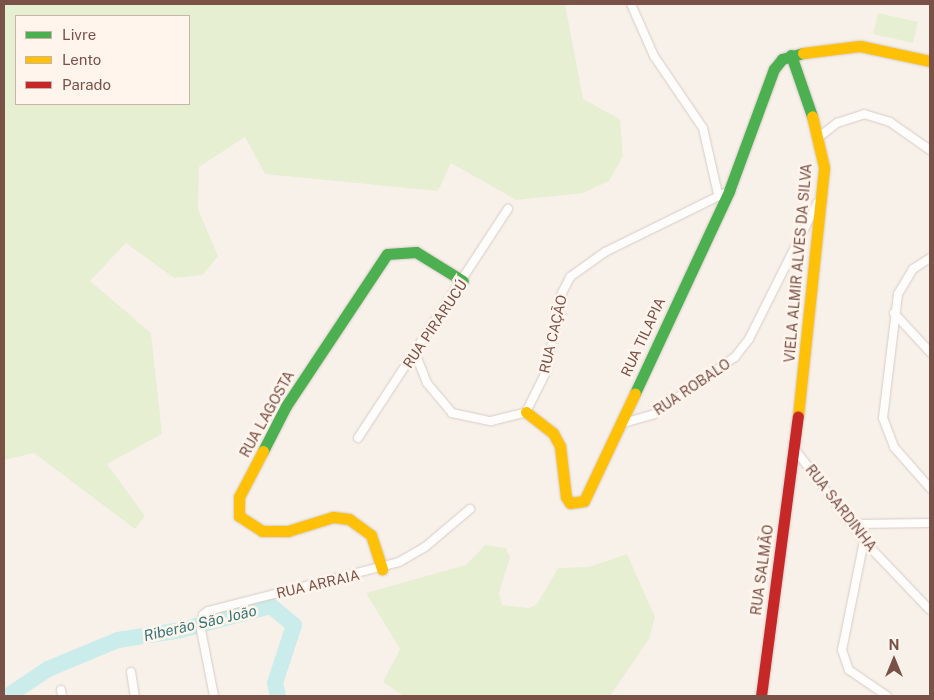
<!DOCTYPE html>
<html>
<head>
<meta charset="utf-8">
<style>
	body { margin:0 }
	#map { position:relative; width:934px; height:700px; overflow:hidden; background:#f8f1ea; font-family:"Public Sans",sans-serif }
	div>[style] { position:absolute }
	.green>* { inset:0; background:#e7efd3 }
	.river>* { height:16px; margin:-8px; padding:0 8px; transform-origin:8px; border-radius:8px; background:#caecea }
	.roads { filter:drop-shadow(0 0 1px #d6ccc6) drop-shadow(0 0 1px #d6ccc6) }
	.street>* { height:8px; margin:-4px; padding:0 4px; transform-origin:4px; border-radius:4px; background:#fefdfc }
	.fast>* { height:11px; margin:-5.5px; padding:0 5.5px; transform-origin:5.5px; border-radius:5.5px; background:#4caf50 }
	.slow>* { height:11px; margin:-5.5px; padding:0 5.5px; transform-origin:5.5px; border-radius:5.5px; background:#ffc107 }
	.jam>* { height:11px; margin:-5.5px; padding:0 5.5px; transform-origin:5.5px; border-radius:5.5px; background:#c62828 }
	span { translate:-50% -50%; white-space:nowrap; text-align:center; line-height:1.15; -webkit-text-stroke:5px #fff5ec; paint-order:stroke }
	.street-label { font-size:14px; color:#795147 }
	.water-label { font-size:15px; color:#367779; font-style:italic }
	.frame { position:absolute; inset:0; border:5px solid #795147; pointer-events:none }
	.legend { position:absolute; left:15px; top:15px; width:175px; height:90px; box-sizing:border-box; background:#fff5ec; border:1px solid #c9b3aa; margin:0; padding:6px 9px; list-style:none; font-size:15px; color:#795147 }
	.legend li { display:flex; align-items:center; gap:10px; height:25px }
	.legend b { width:25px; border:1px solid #c9b3aa }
	.north { position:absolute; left:869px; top:635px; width:50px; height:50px; -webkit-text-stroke:4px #fff5ec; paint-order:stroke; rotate:0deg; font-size:14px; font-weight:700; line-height:20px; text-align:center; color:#795147 }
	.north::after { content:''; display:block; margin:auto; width:18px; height:22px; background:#795147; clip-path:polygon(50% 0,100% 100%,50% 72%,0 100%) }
</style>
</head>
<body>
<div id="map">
	<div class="green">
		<i style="clip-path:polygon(evenodd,4px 4px,565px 4px,583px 99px,620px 119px,623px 156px,609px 181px,583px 193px,516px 200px,451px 163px,438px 191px,265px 174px,245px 137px,199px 167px,198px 209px,218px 256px,203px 275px,174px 278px,126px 243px,90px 281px,151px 333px,162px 434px,107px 464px,145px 516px,135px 529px,34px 453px,4px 460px,4px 4px,16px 16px,189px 16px,189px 104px,16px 104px,16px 16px)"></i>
		<i style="clip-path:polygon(878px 13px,918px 22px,913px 43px,873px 34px)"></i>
		<i style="clip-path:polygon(485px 545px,506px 548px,510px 557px,499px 593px,502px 605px,529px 608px,537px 604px,558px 568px,589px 567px,627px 554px,655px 617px,649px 639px,610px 696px,404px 696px,383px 682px,400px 649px,366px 593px,466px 565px)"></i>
	</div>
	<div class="river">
		<i style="left:8px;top:696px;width:48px;rotate:-34deg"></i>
		<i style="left:48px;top:669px;width:76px;rotate:-22.5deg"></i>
		<i style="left:118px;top:640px;width:64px;rotate:-9deg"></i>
		<i style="left:181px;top:630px;width:93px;rotate:-14.9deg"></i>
		<i style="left:271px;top:606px;width:30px;rotate:40deg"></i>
		<i style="left:294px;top:625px;width:61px;rotate:108.1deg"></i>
		<i style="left:275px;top:683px;width:13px;rotate:77deg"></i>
	</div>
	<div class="roads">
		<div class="street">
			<i style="left:631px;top:4px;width:57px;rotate:66.1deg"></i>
			<i style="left:654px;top:56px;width:87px;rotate:55.8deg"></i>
			<i style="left:703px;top:128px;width:68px;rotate:77.2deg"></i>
			<i style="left:819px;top:137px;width:23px;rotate:-38deg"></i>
			<i style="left:837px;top:123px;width:28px;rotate:-18deg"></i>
			<i style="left:864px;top:114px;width:27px;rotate:17deg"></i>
			<i style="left:890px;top:122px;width:49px;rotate:35deg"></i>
			<i style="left:930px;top:258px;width:20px;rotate:147deg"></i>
			<i style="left:913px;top:269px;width:29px;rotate:121deg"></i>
			<i style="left:898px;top:294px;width:125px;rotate:96.9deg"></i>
			<i style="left:883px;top:418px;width:31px;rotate:69deg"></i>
			<i style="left:894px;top:447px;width:55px;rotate:48.7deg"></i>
			<i style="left:894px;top:313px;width:53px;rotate:47.3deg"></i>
			<i style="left:415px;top:353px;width:32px;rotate:68deg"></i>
			<i style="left:427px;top:383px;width:39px;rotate:50deg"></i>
			<i style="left:452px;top:413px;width:40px;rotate:12deg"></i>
			<i style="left:491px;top:421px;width:36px;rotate:-14deg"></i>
			<i style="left:526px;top:412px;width:45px;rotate:-63.4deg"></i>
			<i style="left:546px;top:372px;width:81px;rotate:-78.6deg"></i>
			<i style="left:562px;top:293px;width:18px;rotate:-63deg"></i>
			<i style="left:570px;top:277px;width:43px;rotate:-35.5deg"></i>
			<i style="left:605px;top:252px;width:138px;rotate:-26.2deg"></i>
			<i style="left:620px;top:424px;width:35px;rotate:-16deg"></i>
			<i style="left:654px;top:414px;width:99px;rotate:-35.1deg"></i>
			<i style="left:735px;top:357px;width:23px;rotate:-52deg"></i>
			<i style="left:749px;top:339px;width:152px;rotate:-63.4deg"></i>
			<i style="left:358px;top:438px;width:274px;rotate:-56.8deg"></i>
			<i style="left:794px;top:448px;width:116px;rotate:53deg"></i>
			<i style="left:864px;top:541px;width:95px;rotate:46.3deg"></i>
			<i style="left:856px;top:524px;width:74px;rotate:-0.8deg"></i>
			<i style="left:864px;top:541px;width:111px;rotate:101.4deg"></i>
			<i style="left:842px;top:650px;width:21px;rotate:71deg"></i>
			<i style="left:849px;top:670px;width:46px;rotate:34.4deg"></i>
			<i style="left:131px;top:672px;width:24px;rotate:81deg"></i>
			<i style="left:61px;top:690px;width:6px;rotate:81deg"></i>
			<i style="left:214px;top:696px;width:67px;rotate:-101.1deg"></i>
			<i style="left:201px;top:630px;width:15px;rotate:-82deg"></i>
			<i style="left:203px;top:615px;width:6px;rotate:-39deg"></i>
			<i style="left:208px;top:611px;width:197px;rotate:-14.4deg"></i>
			<i style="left:399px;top:562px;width:30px;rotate:-30deg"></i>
			<i style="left:425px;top:547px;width:59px;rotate:-40.2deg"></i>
		</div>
		<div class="fast">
			<i style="left:791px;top:55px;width:65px;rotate:71deg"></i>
			<i style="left:635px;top:393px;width:223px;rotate:-65deg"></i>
			<i style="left:729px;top:191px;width:130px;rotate:-69.8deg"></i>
			<i style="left:774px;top:69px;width:13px;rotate:-51deg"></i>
			<i style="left:782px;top:59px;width:22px;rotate:-16deg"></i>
			<i style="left:263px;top:451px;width:51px;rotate:-62.9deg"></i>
			<i style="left:286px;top:406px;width:182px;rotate:-56.4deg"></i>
			<i style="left:387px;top:254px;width:29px;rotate:-4deg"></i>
			<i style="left:416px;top:252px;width:55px;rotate:31.7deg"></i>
		</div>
		<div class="slow">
			<i style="left:803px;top:53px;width:57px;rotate:-7deg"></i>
			<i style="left:860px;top:46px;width:72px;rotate:12.1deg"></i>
			<i style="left:526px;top:412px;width:34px;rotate:38deg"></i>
			<i style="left:553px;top:433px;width:15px;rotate:62deg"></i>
			<i style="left:560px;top:446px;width:51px;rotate:83.3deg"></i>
			<i style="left:566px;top:497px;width:7px;rotate:56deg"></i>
			<i style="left:570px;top:503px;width:14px;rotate:-8deg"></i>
			<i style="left:584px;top:501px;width:119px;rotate:-64.7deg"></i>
			<i style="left:798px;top:416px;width:250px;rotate:-84deg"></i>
			<i style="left:824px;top:167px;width:52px;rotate:-103.2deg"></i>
			<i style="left:263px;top:451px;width:52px;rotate:117.6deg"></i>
			<i style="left:239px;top:497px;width:19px;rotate:90deg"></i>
			<i style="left:239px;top:516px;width:27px;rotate:33deg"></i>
			<i style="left:262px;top:531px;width:26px"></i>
			<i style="left:288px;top:531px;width:47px;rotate:-17.3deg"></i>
			<i style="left:333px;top:517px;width:16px;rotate:7deg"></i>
			<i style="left:349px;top:519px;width:27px;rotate:36deg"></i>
			<i style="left:371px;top:535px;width:36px;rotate:72deg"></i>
		</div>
		<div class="jam">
			<i style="left:761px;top:696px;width:282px;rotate:-82.5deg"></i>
		</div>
	</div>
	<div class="street-label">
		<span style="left:798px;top:263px;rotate:-85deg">VIELA ALMIR ALVES DA SILVA</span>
		<span style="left:435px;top:324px;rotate:-56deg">RUA PIRARUCÚ</span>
		<span style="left:553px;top:334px;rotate:-77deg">RUA CAÇÃO</span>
		<span style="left:643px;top:337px;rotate:-65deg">RUA TILAPIA</span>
		<span style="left:692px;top:387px;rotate:-34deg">RUA ROBALO</span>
		<span style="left:267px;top:414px;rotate:-61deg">RUA LAGOSTA</span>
		<span style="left:841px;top:508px;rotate:52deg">RUA SARDINHA</span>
		<span style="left:762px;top:570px;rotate:-82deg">RUA SALMÃO</span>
		<span style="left:318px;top:584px;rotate:-13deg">RUA ARRAIA</span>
	</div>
	<div class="water-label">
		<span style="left:200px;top:623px;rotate:-13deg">Riberão São João</span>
	</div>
	<div class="frame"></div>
	<ul class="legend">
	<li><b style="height:6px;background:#4caf50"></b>Livre</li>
	<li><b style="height:6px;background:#ffc107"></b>Lento</li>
	<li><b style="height:6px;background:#c62828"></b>Parado</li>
	</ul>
	<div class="north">N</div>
</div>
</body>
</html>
